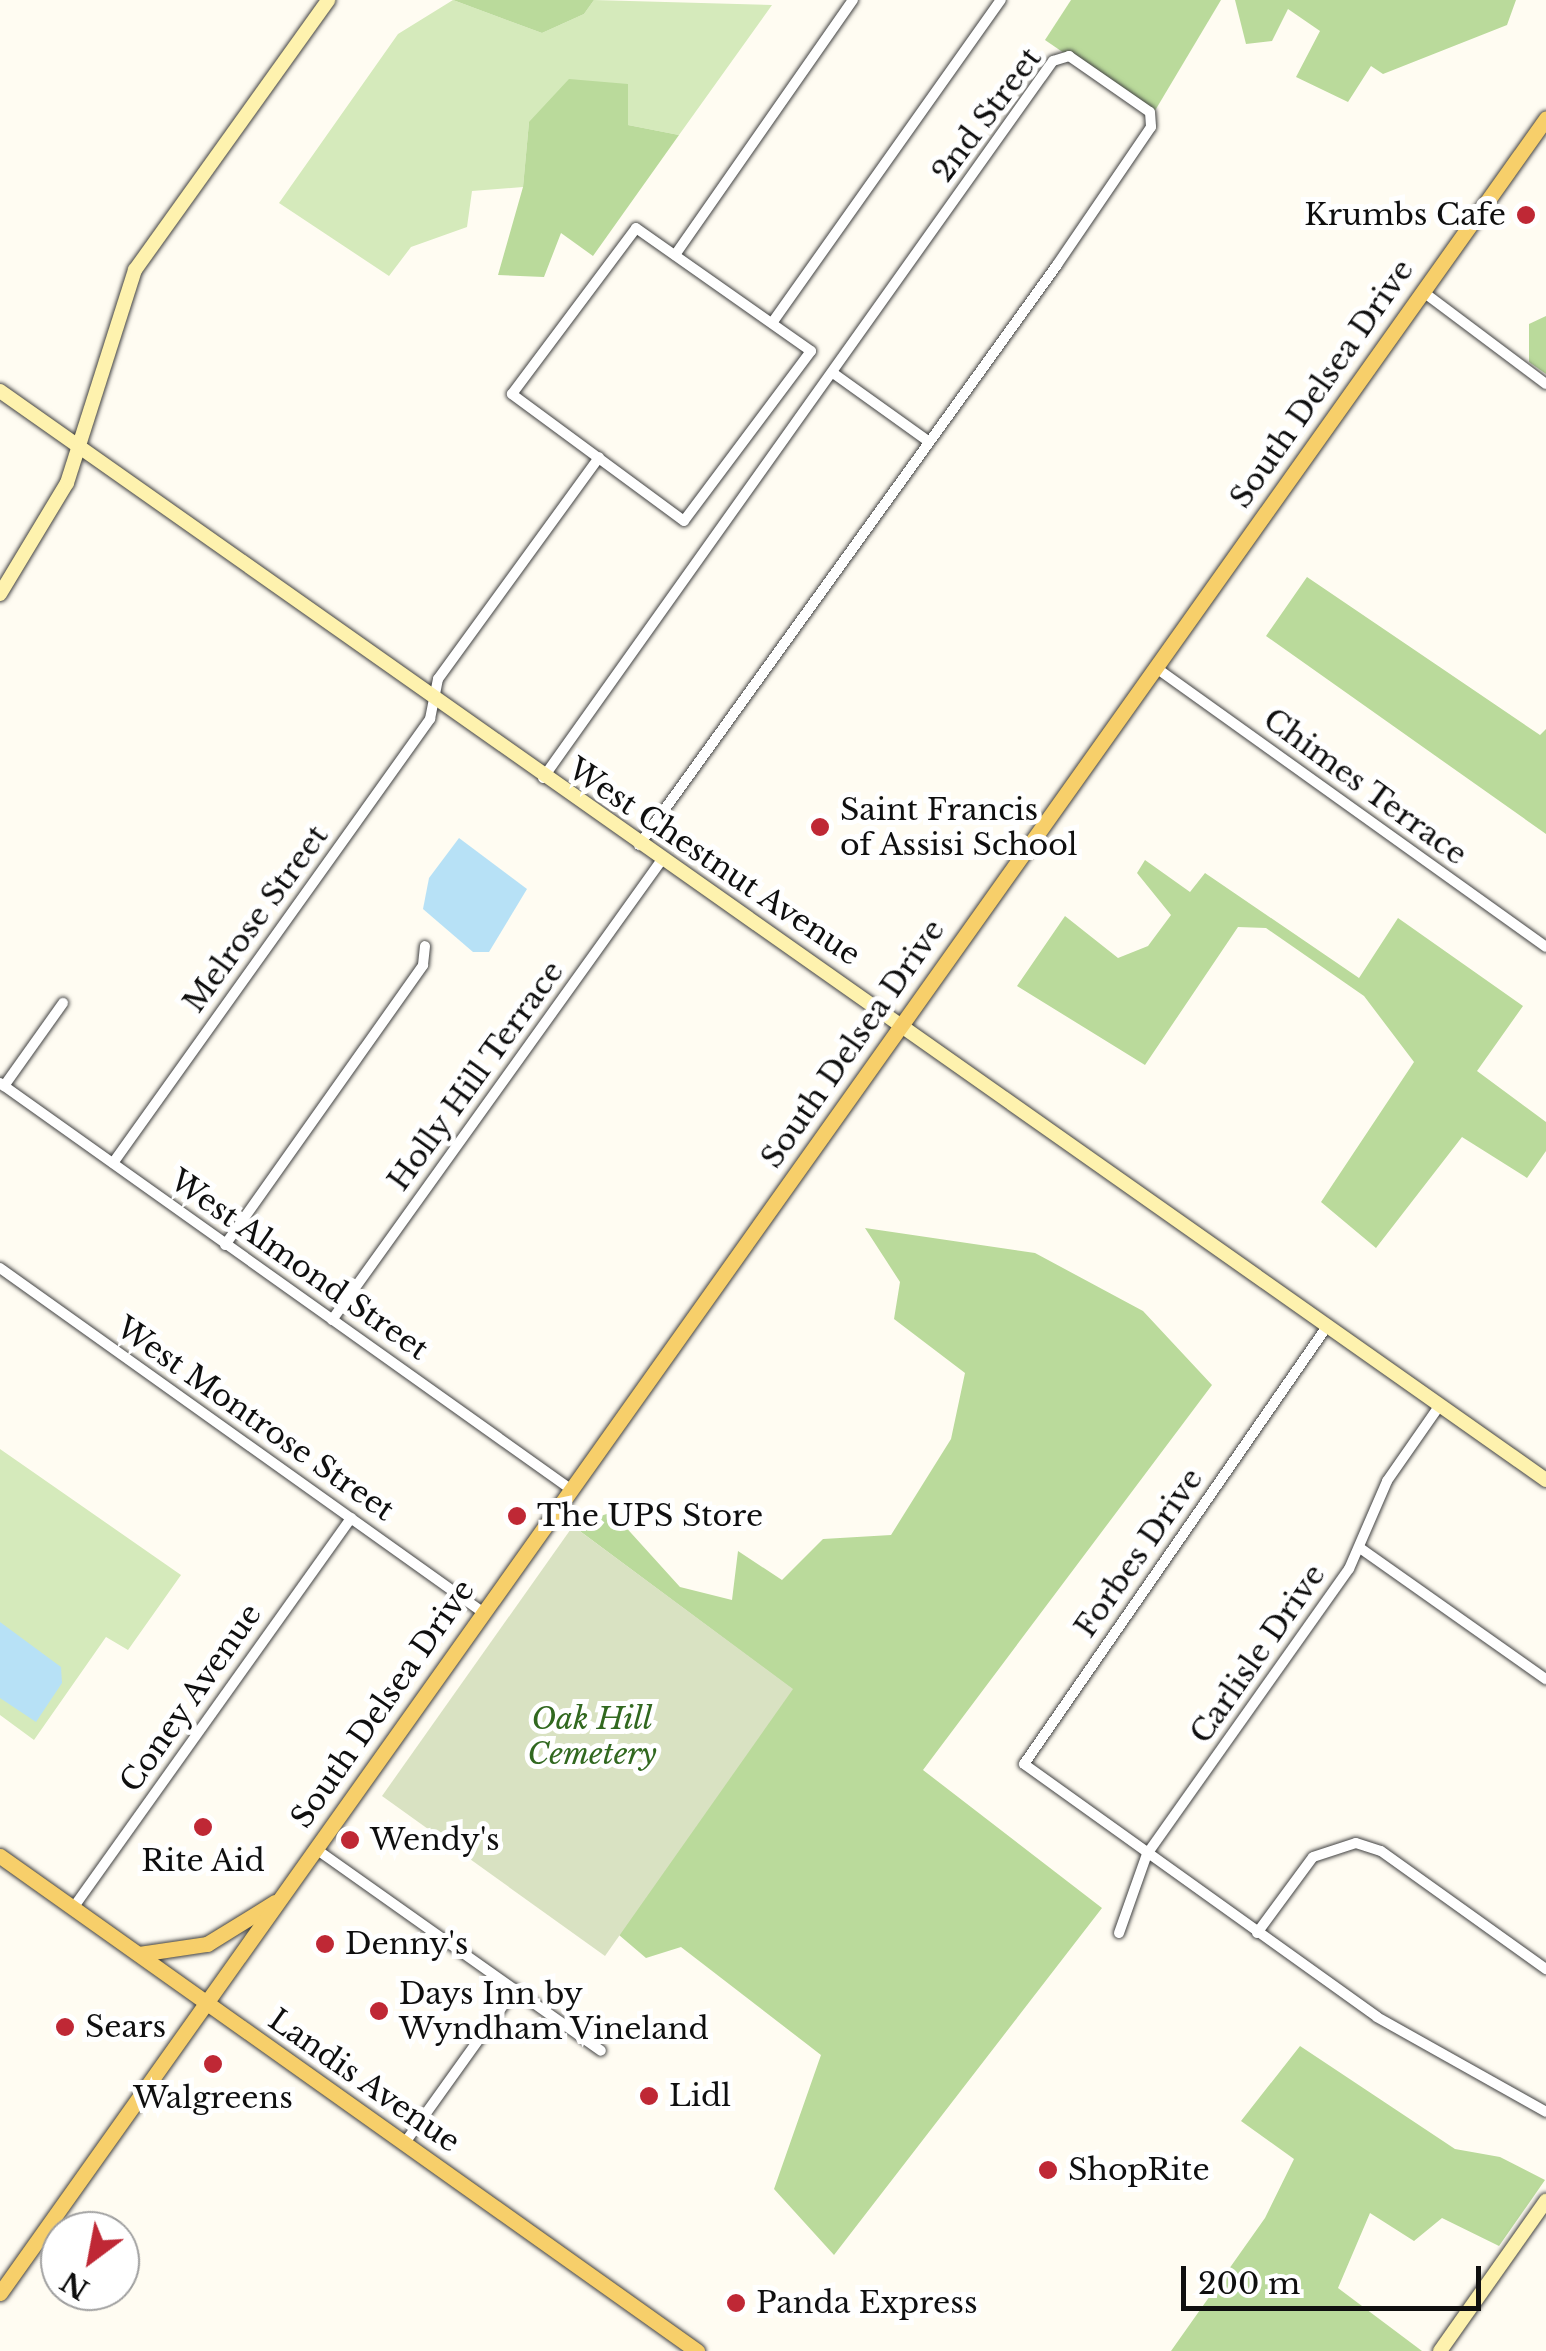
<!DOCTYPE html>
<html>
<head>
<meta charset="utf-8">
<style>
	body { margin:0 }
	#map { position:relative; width:1546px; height:2351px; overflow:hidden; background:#fffcf2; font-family:"Libre Baskerville",serif }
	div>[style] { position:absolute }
	.green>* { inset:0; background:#d5eabb }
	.forest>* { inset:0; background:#bada9b }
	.cemetery>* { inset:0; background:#d9e2c2 }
	.water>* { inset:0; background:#b7e1f6 }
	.roads { filter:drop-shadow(0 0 2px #424242) drop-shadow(0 0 2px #424242) }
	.street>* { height:10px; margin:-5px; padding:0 5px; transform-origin:5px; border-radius:5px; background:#fff }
	.secondary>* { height:14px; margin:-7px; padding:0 7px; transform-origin:7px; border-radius:7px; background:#fef2ae }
	.primary>* { height:15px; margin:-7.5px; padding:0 7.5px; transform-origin:7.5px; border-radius:7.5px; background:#f7cf6a }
	.dots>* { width:28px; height:28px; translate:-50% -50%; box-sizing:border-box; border:5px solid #fff; border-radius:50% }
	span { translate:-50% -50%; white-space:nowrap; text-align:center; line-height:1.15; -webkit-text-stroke:10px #fff; paint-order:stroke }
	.street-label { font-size:30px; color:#0f0f0f }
	.poi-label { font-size:30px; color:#0f0f0f }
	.right { translate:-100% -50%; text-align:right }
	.left { translate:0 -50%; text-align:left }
	.park-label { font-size:30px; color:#31681f; font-style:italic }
	.north { position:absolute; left:40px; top:2211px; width:100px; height:100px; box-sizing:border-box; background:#fff; border:2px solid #9f9f9f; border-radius:50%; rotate:212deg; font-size:28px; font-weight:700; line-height:40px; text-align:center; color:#0f0f0f }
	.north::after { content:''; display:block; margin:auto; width:35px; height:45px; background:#bf2835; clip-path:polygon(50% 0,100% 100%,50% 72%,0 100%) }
	.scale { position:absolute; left:1181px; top:2266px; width:300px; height:45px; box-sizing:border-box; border:5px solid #0f0f0f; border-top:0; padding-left:12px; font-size:30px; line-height:35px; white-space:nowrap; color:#0f0f0f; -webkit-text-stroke:8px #fff; paint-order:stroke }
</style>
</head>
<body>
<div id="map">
	<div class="green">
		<i style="clip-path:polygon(453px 0,542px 33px,584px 14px,594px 0,772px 5px,679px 135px,628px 125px,529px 122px,523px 187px,472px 191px,467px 227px,411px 247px,389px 276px,279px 203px,398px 34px)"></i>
		<i style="clip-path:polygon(0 1449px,181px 1575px,128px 1650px,106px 1637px,34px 1740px,0 1715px)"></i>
	</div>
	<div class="forest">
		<i style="clip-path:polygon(453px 0,594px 0,584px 14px,542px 33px)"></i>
		<i style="clip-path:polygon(1071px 0,1221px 0,1153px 114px,1045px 40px)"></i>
		<i style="clip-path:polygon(1235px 0,1516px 0,1507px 25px,1383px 74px,1371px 66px,1348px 102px,1296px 77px,1320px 31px,1288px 9px,1272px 41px,1246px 44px)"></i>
		<i style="clip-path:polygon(569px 79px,628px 84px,628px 125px,679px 135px,593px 256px,561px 233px,544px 277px,498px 275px,523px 187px,529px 122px)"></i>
		<i style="clip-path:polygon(1546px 316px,1546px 374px,1529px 362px,1529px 324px)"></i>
		<i style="clip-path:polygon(1307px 577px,1540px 735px,1546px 729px,1546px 834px,1266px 636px)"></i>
		<i style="clip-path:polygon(1145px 860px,1190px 892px,1205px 873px,1359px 978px,1398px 918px,1523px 1006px,1477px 1071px,1546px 1122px,1546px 1151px,1527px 1178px,1462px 1137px,1376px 1248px,1321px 1202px,1414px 1062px,1364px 996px,1266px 928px,1238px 927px,1145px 1065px,1017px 986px,1065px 916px,1118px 958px,1148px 946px,1171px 915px,1137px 873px)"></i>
		<i style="clip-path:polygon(865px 1228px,1035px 1253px,1143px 1311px,1212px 1385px,923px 1770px,1102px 1908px,834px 2255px,774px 2189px,821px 2055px,681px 1947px,646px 1958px,619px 1935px,792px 1689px,573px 1526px,612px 1512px,680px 1587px,732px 1600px,738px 1551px,782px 1580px,823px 1539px,891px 1535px,951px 1439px,965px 1373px,894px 1319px,900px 1282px)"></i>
		<i style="clip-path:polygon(1300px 2046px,1455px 2149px,1500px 2157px,1545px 2180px,1499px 2246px,1442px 2218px,1414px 2241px,1370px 2213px,1338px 2288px,1422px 2351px,1171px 2351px,1265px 2218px,1294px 2159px,1241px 2121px)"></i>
	</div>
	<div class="cemetery">
		<i style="clip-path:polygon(573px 1526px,793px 1689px,605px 1956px,382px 1796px)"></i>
	</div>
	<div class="water">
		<i style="clip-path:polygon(459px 838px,527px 889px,489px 952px,473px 952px,423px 909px,429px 878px)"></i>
		<i style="clip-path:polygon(0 1622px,61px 1667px,62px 1683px,36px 1722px,0 1698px)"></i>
	</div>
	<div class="roads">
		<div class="street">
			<i style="left:636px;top:228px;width:214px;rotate:35.1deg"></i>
			<i style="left:811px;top:351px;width:212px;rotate:126.8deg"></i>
			<i style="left:684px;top:521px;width:214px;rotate:-143.6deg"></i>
			<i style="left:512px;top:394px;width:207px;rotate:-53.2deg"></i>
			<i style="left:675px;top:255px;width:311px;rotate:-55.1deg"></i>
			<i style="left:1422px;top:291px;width:155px;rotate:36.9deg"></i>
			<i style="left:772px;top:323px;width:396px;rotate:-54.7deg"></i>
			<i style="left:833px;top:373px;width:117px;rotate:35.6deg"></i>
			<i style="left:1155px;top:667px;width:481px;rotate:35.6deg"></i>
			<i style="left:543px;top:778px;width:880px;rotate:-54.58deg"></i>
			<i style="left:1053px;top:61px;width:17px;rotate:-17deg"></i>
			<i style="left:1069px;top:56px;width:98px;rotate:34.7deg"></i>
			<i style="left:1150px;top:112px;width:15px;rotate:86deg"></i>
			<i style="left:1151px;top:127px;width:167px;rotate:124.3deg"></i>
			<i style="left:1057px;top:265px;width:715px;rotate:125.78deg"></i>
			<i style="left:0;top:1083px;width:698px;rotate:35.44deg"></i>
			<i style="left:4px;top:1086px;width:102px;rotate:-54.6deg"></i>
			<i style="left:113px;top:1163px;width:546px;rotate:-54.47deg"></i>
			<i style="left:430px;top:719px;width:41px;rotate:-78.7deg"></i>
			<i style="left:438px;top:679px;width:274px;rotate:-54deg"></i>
			<i style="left:225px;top:1245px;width:343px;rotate:-54.7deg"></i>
			<i style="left:423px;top:965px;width:19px;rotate:-84deg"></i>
			<i style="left:0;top:1268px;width:591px;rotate:35.49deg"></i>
			<i style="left:332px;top:1320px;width:565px;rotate:-54.37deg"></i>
			<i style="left:1328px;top:1325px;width:534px;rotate:124.7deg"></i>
			<i style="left:1024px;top:1764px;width:434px;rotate:35.6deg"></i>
			<i style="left:1377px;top:2017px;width:194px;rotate:29.3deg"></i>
			<i style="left:1360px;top:1548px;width:228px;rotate:35.2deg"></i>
			<i style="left:316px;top:1849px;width:349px;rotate:35.3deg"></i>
			<i style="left:73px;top:1908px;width:479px;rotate:-54.5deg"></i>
			<i style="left:1119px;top:1933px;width:84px;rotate:-70.5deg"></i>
			<i style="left:1147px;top:1854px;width:349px;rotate:-54.7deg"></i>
			<i style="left:1349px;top:1569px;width:96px;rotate:-66.6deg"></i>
			<i style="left:1387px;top:1481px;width:93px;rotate:-55.1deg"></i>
			<i style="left:1257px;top:1933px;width:94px;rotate:-53.6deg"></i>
			<i style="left:1313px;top:1857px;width:45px;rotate:-18deg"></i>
			<i style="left:1356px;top:1843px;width:26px;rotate:18deg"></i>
			<i style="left:1381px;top:1851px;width:203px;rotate:35.6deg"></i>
			<i style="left:404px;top:2144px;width:191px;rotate:-54.4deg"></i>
		</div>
		<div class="secondary">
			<i style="left:0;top:391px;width:1891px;rotate:35.16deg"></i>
			<i style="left:0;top:594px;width:130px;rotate:-58.9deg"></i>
			<i style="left:67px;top:483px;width:224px;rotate:-72.3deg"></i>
			<i style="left:135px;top:270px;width:332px;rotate:-54.4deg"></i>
			<i style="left:1440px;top:2351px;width:184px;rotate:-54.8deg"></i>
		</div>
		<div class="primary">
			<i style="left:0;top:1856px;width:855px;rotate:35.38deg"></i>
			<i style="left:139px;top:1954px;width:69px;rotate:-8.4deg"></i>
			<i style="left:207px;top:1944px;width:80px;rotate:-31.7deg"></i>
			<i style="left:0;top:2293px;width:2668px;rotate:-54.59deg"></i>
		</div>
	</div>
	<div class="dots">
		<i style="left:1526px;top:215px;background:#bf2835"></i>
		<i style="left:820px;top:827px;background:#bf2835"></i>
		<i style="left:517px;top:1516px;background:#bf2835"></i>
		<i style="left:203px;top:1827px;background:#bf2835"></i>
		<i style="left:350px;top:1840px;background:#bf2835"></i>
		<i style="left:325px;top:1944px;background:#bf2835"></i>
		<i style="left:379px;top:2011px;background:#bf2835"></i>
		<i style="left:65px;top:2027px;background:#bf2835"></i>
		<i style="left:213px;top:2064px;background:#bf2835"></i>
		<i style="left:649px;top:2096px;background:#bf2835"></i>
		<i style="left:1048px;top:2170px;background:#bf2835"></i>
		<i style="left:736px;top:2303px;background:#bf2835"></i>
	</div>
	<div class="street-label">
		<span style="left:987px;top:115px;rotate:-53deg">2nd Street</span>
		<span style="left:1322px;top:384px;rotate:-55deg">South Delsea Drive</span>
		<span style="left:1365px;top:787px;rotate:36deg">Chimes Terrace</span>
		<span style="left:714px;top:862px;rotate:34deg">West Chestnut Avenue</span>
		<span style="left:256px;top:919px;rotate:-54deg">Melrose Street</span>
		<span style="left:853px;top:1044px;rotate:-55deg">South Delsea Drive</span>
		<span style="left:476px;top:1076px;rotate:-54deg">Holly Hill Terrace</span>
		<span style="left:299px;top:1265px;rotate:35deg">West Almond Street</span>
		<span style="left:255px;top:1419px;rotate:35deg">West Montrose Street</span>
		<span style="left:1139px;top:1553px;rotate:-55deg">Forbes Drive</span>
		<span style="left:1258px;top:1654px;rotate:-55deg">Carlisle Drive</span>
		<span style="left:191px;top:1698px;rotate:-55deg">Coney Avenue</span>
		<span style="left:383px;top:1704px;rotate:-55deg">South Delsea Drive</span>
		<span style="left:364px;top:2081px;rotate:35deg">Landis Avenue</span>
	</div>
	<div class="poi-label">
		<span class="right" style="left:1506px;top:215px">Krumbs Cafe</span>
		<span class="left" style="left:840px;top:827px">Saint Francis<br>of Assisi School</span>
		<span class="left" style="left:537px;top:1516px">The UPS Store</span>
		<span class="left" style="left:370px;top:1840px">Wendy's</span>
		<span style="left:203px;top:1861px">Rite Aid</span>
		<span class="left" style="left:345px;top:1944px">Denny's</span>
		<span class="left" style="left:399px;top:2011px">Days Inn by<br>Wyndham Vineland</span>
		<span class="left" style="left:85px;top:2027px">Sears</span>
		<span class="left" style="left:669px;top:2096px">Lidl</span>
		<span style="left:213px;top:2098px">Walgreens</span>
		<span class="left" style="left:1068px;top:2170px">ShopRite</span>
		<span class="left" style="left:756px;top:2303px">Panda Express</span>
	</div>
	<div class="park-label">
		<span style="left:592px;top:1736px">Oak Hill<br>Cemetery</span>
	</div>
	<div class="north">N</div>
	<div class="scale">200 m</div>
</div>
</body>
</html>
